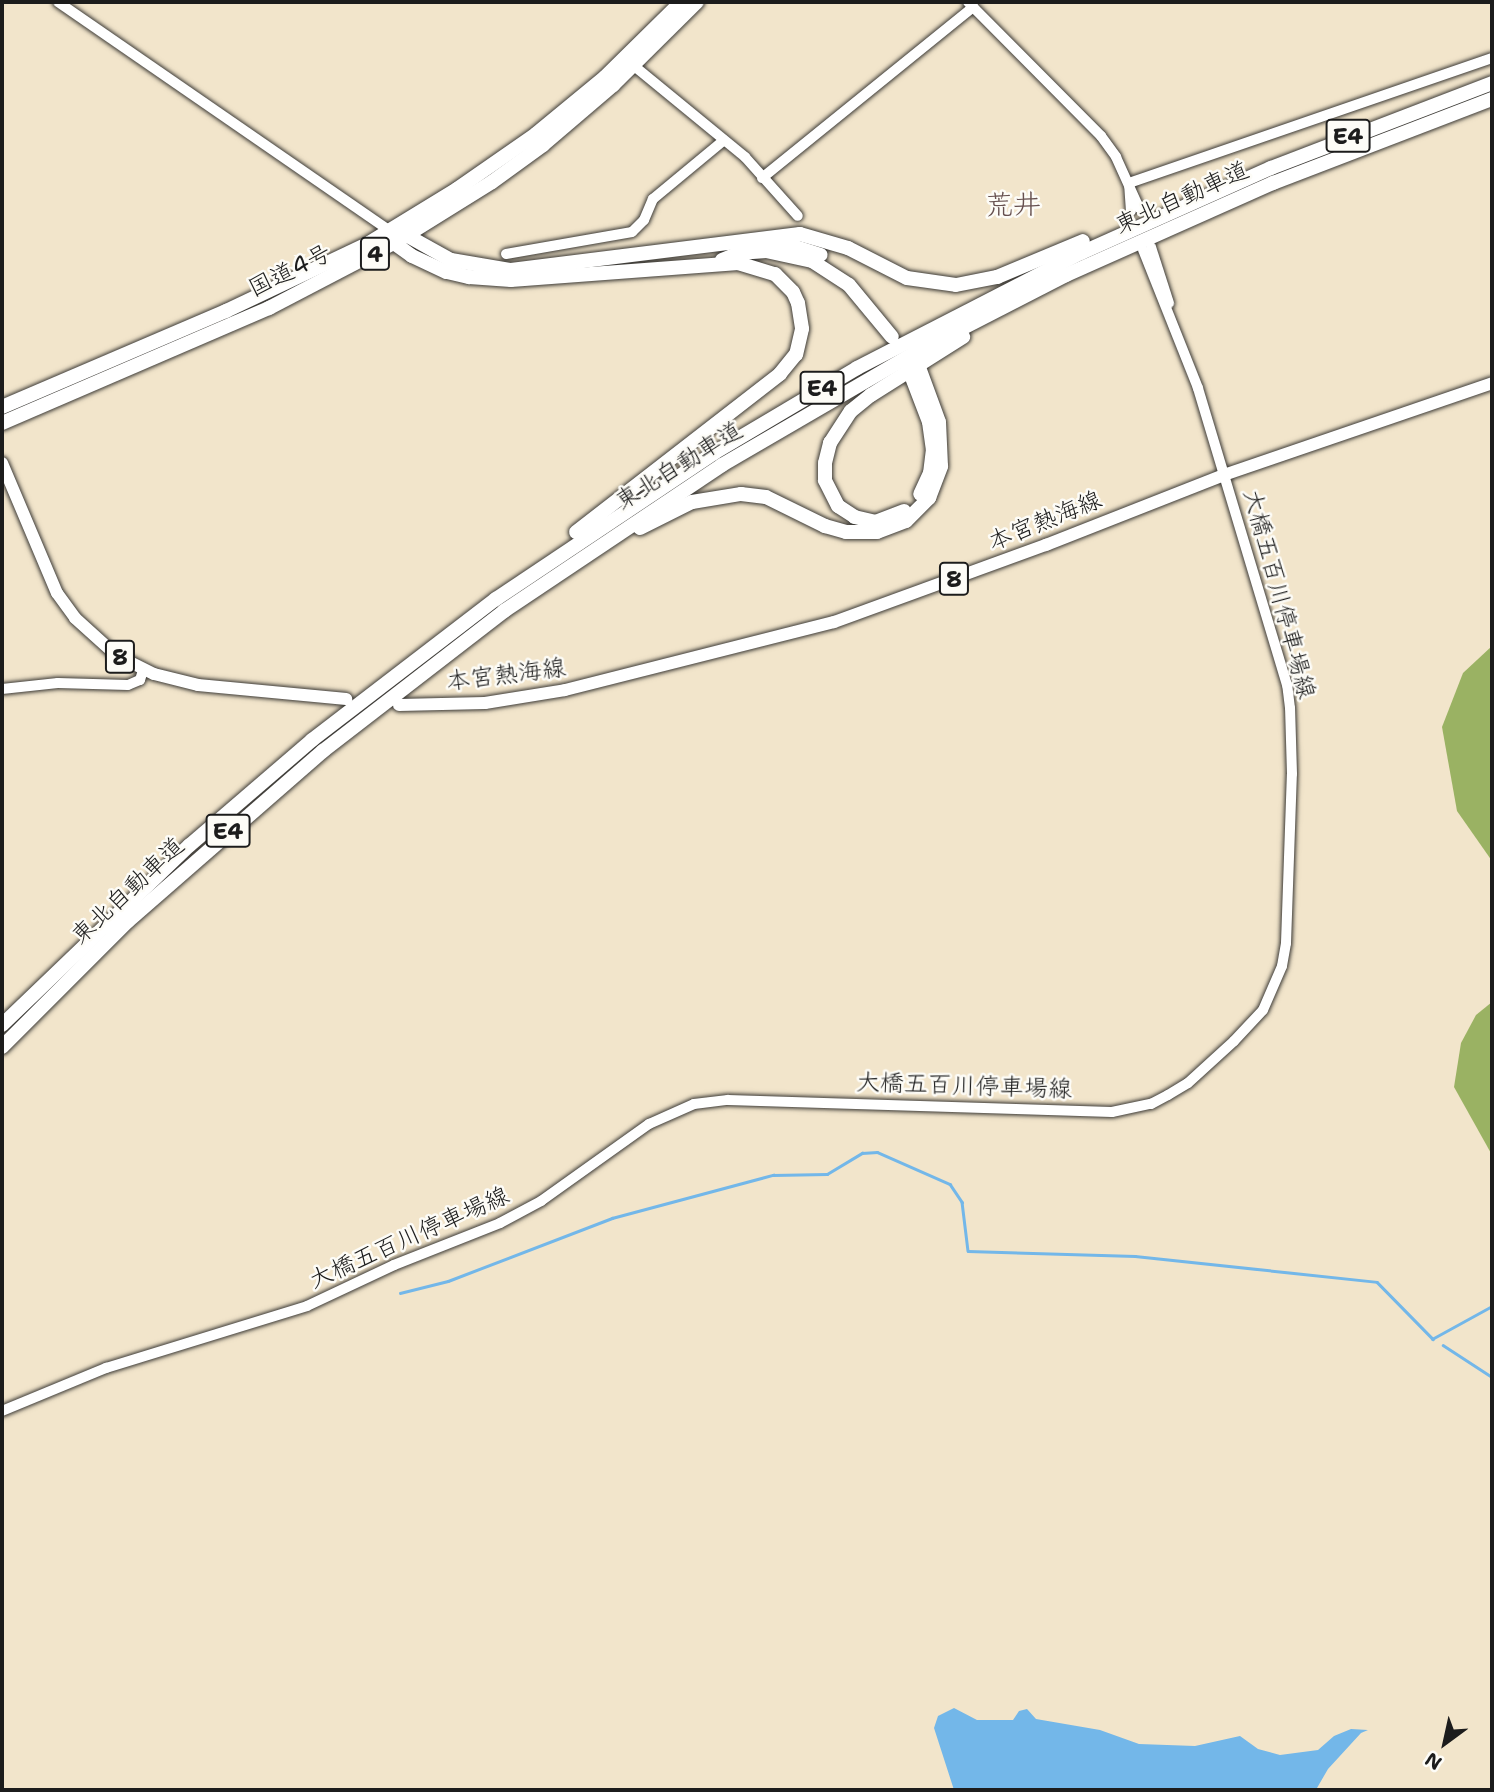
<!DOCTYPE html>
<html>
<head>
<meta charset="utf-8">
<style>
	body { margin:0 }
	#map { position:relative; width:1494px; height:1792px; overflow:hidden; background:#f2e5cb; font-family:"Shantell Sans","Klee One",sans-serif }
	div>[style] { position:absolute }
	.forest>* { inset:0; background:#9ab263 }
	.water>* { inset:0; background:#73b7e9 }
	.stream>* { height:2.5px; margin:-1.25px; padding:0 1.25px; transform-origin:1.25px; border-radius:1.25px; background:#73b7e9 }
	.roads { filter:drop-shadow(0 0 2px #3c3a36) drop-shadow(0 0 2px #3c3a36) }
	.secondary>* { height:10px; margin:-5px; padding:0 5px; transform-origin:5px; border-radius:5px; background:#fff }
	.primary>* { height:12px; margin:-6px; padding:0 6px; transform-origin:6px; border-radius:6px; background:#fff }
	.highway>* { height:14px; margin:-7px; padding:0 7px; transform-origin:7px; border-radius:7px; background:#fff }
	span { translate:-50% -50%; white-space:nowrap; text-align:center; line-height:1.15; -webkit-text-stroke:5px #fdfcf7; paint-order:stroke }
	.shield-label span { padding:2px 5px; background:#fdfcf7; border:2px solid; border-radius:5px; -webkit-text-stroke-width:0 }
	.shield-label { font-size:23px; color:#1c1c1c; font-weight:700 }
	.street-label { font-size:24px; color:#1c1c1c }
	.quarter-label { font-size:28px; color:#66504f }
	.frame { position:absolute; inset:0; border:4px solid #1c1c1c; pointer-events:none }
	.north { position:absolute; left:1410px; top:1708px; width:70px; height:70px; -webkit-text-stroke:5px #fdfcf7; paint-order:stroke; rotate:213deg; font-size:19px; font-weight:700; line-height:28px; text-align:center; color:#1c1c1c }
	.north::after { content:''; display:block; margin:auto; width:24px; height:32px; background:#1c1c1c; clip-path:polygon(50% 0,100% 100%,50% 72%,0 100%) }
</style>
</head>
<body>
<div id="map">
	<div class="forest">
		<i style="clip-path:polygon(1492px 646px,1492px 861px,1457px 811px,1442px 727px,1463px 673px)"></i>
		<i style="clip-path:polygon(1492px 1002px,1492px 1155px,1454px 1087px,1461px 1043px,1476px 1015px)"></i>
	</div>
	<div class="water">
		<i style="clip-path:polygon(954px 1708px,977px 1720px,1013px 1720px,1019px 1711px,1027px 1709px,1036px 1719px,1100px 1730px,1139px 1744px,1195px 1746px,1240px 1736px,1258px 1749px,1280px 1755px,1318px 1750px,1334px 1736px,1351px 1729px,1368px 1730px,1361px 1733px,1328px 1769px,1317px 1788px,1312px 1790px,954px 1790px,934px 1728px,938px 1716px)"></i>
	</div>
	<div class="stream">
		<i style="left:400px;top:1293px;width:49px;rotate:-14deg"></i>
		<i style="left:448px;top:1281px;width:176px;rotate:-21deg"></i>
		<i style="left:612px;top:1218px;width:167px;rotate:-15deg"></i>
		<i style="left:773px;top:1175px;width:54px;rotate:-1.1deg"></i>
		<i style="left:827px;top:1174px;width:41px;rotate:-31deg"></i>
		<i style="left:862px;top:1153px;width:15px;rotate:-4deg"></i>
		<i style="left:877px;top:1152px;width:80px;rotate:23.7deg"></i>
		<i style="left:950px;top:1184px;width:22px;rotate:56deg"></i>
		<i style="left:962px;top:1202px;width:49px;rotate:83deg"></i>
		<i style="left:968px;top:1251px;width:167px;rotate:1.7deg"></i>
		<i style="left:1135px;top:1256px;width:243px;rotate:6.1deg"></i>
		<i style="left:1377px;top:1282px;width:80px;rotate:45.5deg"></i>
		<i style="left:1432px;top:1339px;width:68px;rotate:-28.8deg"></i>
		<i style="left:1443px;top:1345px;width:59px;rotate:33.1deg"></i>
	</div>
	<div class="roads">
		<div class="secondary">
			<i style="left:58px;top:2px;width:403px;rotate:34.6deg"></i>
			<i style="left:968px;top:2px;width:189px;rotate:45.2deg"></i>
			<i style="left:1101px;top:136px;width:26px;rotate:54deg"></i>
			<i style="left:1116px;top:157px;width:56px;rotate:65.7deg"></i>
			<i style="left:633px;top:65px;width:145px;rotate:39.4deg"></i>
			<i style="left:745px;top:157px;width:79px;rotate:48.1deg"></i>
			<i style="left:762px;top:178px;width:272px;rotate:-39deg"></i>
			<i style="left:1129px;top:183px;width:384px;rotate:-19deg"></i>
			<i style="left:1129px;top:183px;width:28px;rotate:86deg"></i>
			<i style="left:1151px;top:247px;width:59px;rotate:72.2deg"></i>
			<i style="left:506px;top:254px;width:128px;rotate:-9.9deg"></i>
			<i style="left:632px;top:232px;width:17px;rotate:-45deg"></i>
			<i style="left:644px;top:220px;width:23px;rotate:-67deg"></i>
			<i style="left:653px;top:199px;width:92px;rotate:-39.7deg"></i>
			<i style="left:2px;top:689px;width:56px;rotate:-6.1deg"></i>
			<i style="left:58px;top:683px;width:70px;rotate:1.6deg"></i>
			<i style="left:128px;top:685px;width:13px;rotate:-23deg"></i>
			<i style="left:140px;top:680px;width:10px;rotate:-73deg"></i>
			<i style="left:2px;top:1411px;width:113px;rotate:-22.5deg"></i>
			<i style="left:106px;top:1368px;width:210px;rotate:-17.1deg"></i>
			<i style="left:307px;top:1306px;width:96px;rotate:-25.2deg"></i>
			<i style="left:394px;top:1265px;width:114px;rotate:-21.6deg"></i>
			<i style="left:500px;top:1223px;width:47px;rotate:-28.2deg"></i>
			<i style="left:541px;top:1201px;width:133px;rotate:-35.5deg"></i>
			<i style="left:649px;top:1124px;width:49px;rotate:-24deg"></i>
			<i style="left:694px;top:1104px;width:34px;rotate:-7deg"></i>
			<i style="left:728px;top:1100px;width:384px;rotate:1.8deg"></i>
			<i style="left:1112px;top:1112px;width:40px;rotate:-12deg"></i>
			<i style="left:1151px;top:1104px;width:19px;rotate:-28deg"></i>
			<i style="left:1168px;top:1095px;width:23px;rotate:-31deg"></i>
			<i style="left:1188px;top:1083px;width:62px;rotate:-42.4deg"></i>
			<i style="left:1234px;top:1041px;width:42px;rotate:-46.9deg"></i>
			<i style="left:1263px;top:1010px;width:48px;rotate:-66.6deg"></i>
			<i style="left:1282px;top:966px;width:23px;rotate:-80deg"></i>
			<i style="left:1286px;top:943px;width:169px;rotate:-88deg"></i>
			<i style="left:1292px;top:774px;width:66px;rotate:-91.7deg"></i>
			<i style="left:1290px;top:708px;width:23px;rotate:-97deg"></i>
			<i style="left:1287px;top:685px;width:310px;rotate:-106.7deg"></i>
			<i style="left:1198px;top:388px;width:149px;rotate:-111.7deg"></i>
		</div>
		<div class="primary">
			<i style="left:2px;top:463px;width:141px;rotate:67.1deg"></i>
			<i style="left:57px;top:593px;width:31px;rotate:54deg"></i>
			<i style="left:75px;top:618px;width:55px;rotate:42.1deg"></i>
			<i style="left:116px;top:655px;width:42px;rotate:26.6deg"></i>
			<i style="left:154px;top:674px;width:45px;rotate:14deg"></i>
			<i style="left:198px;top:685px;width:149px;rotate:5.4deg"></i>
			<i style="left:399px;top:705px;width:86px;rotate:-1.3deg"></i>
			<i style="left:485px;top:703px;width:81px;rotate:-9.2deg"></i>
			<i style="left:565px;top:690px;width:277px;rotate:-14.2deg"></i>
			<i style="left:834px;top:622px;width:226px;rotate:-20deg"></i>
			<i style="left:1046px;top:545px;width:191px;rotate:-21.5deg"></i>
			<i style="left:1224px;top:475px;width:283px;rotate:-18.9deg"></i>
		</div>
		<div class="highway">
			<i style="left:390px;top:231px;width:13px;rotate:72deg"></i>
			<i style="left:394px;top:243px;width:22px;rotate:36deg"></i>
			<i style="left:412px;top:256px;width:38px;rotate:25deg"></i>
			<i style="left:447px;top:272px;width:23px;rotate:13deg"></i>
			<i style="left:469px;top:277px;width:42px;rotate:4.1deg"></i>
			<i style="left:511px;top:280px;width:228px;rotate:-4.3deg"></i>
			<i style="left:738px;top:263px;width:39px;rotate:17deg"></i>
			<i style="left:775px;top:274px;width:25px;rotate:45deg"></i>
			<i style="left:793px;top:292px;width:12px;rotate:66deg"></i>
			<i style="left:798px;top:303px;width:26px;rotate:81deg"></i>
			<i style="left:802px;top:329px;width:26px;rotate:103deg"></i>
			<i style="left:796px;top:354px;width:26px;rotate:129deg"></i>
			<i style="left:780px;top:374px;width:258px;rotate:142.2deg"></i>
			<i style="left:390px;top:231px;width:16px;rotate:14deg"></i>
			<i style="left:406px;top:235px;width:51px;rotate:29.1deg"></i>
			<i style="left:451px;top:260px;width:61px;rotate:9.5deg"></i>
			<i style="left:511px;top:270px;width:291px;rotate:-7.1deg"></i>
			<i style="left:800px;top:234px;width:50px;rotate:16.3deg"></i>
			<i style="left:848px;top:248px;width:66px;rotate:27deg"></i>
			<i style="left:907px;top:278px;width:49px;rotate:8.1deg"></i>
			<i style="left:956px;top:285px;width:42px;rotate:-11deg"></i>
			<i style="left:997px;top:277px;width:93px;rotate:-22.7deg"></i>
			<i style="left:770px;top:239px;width:53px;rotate:17.4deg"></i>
			<i style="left:722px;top:260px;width:18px;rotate:-22deg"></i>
			<i style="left:739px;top:253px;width:27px;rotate:-4deg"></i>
			<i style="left:766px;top:251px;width:47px;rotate:12.3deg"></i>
			<i style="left:812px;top:261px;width:44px;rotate:33deg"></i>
			<i style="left:849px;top:285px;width:67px;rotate:50.4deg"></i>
			<i style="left:911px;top:375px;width:50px;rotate:69deg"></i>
			<i style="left:929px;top:422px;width:27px;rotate:82deg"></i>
			<i style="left:933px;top:449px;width:24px;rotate:97deg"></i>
			<i style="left:930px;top:473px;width:23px;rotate:115deg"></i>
			<i style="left:2px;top:407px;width:244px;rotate:-23.2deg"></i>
			<i style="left:226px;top:311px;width:158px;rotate:-25.4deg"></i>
			<i style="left:369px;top:243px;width:103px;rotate:-31.5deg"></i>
			<i style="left:457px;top:189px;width:96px;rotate:-34.8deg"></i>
			<i style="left:536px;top:134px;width:89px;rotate:-39.6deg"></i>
			<i style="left:605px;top:77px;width:107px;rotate:-44.6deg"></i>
			<i style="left:2px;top:423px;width:291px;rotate:-23.3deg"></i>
			<i style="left:269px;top:308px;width:141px;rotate:-27.5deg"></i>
			<i style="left:394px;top:243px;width:115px;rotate:-31.9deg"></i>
			<i style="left:492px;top:182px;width:63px;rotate:-36deg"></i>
			<i style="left:543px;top:145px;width:92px;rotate:-40.6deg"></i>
			<i style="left:613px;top:85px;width:118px;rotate:-44.7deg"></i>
			<i style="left:904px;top:511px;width:30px;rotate:159deg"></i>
			<i style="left:876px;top:522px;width:22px;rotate:-167deg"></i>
			<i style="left:855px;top:517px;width:20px;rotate:-147deg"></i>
			<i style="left:838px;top:506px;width:29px;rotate:-117deg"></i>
			<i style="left:825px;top:480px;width:17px;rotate:-90deg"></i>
			<i style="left:825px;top:463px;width:21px;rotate:-76deg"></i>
			<i style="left:830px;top:443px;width:38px;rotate:-57deg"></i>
			<i style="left:851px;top:411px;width:26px;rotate:-39deg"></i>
			<i style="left:871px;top:395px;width:109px;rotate:-32.2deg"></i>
			<i style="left:640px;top:528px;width:58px;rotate:-26.6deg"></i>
			<i style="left:692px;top:502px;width:50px;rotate:-9.3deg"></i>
			<i style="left:741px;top:494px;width:25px;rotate:7deg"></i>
			<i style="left:766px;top:497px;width:66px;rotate:26.2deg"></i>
			<i style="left:825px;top:526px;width:22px;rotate:16deg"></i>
			<i style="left:846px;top:532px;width:31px"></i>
			<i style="left:877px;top:532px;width:31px;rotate:-21deg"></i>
			<i style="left:906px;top:521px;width:33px;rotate:-45deg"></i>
			<i style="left:929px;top:498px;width:34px;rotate:-69deg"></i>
			<i style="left:941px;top:466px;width:44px;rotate:-92.6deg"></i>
			<i style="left:939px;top:422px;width:55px;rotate:-110.1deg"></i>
			<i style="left:2px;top:1025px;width:260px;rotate:-43.8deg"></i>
			<i style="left:190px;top:845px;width:161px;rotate:-40.7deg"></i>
			<i style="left:312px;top:740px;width:232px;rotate:-37.5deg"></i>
			<i style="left:496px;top:599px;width:262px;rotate:-33.8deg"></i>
			<i style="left:714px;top:453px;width:166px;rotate:-30.7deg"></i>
			<i style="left:857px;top:368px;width:252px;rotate:-27.2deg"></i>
			<i style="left:1081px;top:253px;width:208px;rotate:-24.1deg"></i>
			<i style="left:1271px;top:168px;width:237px;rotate:-21deg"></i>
			<i style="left:2px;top:1047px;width:178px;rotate:-45deg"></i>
			<i style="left:128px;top:921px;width:259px;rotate:-41.1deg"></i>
			<i style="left:323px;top:751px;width:229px;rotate:-37.7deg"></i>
			<i style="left:504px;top:611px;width:262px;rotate:-33.8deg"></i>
			<i style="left:722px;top:465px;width:227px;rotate:-30.2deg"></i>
			<i style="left:918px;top:351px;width:166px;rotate:-27.2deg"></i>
			<i style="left:1066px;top:275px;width:227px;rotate:-24deg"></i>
			<i style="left:1273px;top:183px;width:235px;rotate:-21deg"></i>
		</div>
	</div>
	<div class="shield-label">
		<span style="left:1348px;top:136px">E4</span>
		<span style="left:375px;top:254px">4</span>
		<span style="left:822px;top:388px">E4</span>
		<span style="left:954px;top:579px">8</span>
		<span style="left:120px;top:657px">8</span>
		<span style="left:228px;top:831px">E4</span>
	</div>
	<div class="street-label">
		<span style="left:1182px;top:198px;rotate:-24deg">東北自動車道</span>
		<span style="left:290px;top:271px;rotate:-26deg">国道4号</span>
		<span style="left:679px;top:466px;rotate:-32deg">東北自動車道</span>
		<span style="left:1045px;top:521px;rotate:-22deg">本宮熱海線</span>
		<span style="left:1279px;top:594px;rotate:75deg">大橋五百川停車場線</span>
		<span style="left:506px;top:675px;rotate:-7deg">本宮熱海線</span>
		<span style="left:128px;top:891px;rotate:-43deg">東北自動車道</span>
		<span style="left:964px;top:1086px;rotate:2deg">大橋五百川停車場線</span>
		<span style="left:409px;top:1238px;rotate:-24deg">大橋五百川停車場線</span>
	</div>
	<div class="quarter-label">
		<span style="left:1013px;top:204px">荒井</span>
	</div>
	<div class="frame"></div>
	<div class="north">N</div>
</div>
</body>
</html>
